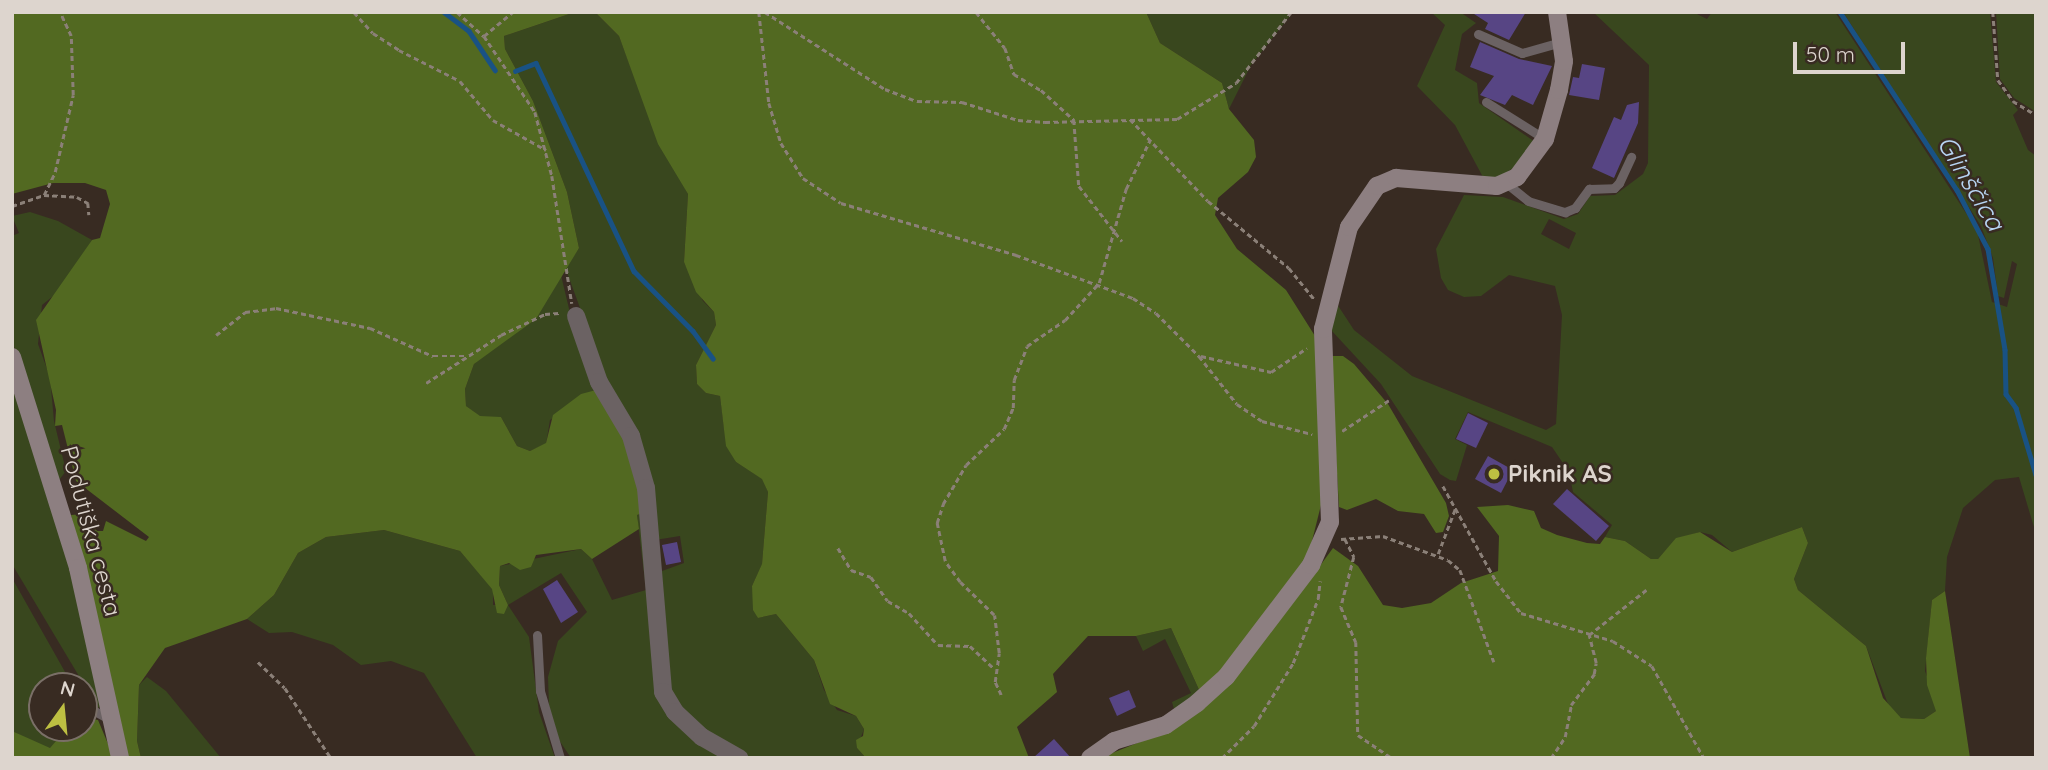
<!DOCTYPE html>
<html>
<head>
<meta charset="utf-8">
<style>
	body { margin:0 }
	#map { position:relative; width:2048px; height:770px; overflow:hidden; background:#382b22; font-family:Quicksand,sans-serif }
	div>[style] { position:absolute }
	.green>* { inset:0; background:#39471e }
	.forest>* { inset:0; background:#526921 }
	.stream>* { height:4.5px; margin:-2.25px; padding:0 2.25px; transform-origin:2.25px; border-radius:2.25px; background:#195284 }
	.building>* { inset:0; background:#574584 }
	.path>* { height:2.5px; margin-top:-1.25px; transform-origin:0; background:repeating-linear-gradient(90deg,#8b8078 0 5px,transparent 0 8.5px) }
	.lane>* { height:9px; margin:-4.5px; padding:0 4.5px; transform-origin:4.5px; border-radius:4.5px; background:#6b6263 }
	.street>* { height:18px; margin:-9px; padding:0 9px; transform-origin:9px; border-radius:9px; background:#6b6263 }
	.secondary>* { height:18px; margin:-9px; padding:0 9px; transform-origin:9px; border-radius:9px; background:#8d7f81 }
	.dots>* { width:19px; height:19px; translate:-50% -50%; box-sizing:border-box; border:4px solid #382b22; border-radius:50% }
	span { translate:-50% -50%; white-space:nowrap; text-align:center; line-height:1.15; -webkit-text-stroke:5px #382b22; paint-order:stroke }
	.poi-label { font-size:24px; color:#ddd5ce; font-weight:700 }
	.left { translate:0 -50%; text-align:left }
	.street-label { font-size:24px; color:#ddd5ce }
	.water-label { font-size:26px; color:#b7d4f2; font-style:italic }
	.frame { position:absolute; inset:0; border:14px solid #ddd5ce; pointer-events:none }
	.north { position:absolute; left:28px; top:672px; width:70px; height:70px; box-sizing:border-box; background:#382b22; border:2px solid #7a6f67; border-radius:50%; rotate:15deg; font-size:19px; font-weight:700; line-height:28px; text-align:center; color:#ddd5ce }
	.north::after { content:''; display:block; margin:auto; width:24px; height:32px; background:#bdbf42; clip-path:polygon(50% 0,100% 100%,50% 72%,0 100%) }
	.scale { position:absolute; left:1793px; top:42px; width:112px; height:32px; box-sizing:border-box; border:4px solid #ddd5ce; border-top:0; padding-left:9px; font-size:21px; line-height:24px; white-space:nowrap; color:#ddd5ce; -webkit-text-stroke:5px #382b22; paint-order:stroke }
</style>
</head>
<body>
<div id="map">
	<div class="green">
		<i style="clip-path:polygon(575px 12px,595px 12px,619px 36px,653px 126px,688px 194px,684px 262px,703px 301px,714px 312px,716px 325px,696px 365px,697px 384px,706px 393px,720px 396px,724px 427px,736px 462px,763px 479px,768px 492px,762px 565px,752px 586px,758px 618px,776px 614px,814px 660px,824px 690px,837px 710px,856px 716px,864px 729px,857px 748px,866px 758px,744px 758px,709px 739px,666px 691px,659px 601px,662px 571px,684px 563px,680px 536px,655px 540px,612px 395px,565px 267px,579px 248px,567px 192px,533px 101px,505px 49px,504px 36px)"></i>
		<i style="clip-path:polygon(1146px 12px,1293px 12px,1251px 65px,1229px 109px,1222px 83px,1160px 43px)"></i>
		<i style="clip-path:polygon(1431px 12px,1460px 12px,1476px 23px,1462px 34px,1455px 70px,1477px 83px,1479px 103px,1535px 142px,1516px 166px,1497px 179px,1484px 179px,1455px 125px,1417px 86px,1445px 25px)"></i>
		<i style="clip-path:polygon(evenodd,1593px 12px,1693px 12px,1707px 19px,1712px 12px,1835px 12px,1977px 230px,1992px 302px,2007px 307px,2017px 264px,2012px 261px,2004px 298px,1998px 296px,1993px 258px,1981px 226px,1843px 12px,1990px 12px,1996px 82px,2018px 110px,2013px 115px,2028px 150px,2036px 156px,2036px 534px,2019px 477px,1995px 480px,1963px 508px,1947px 557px,1945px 591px,1932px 600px,1925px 671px,1937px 703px,1936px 711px,1924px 719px,1901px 718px,1891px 712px,1866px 646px,1798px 590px,1794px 579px,1808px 543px,1802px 527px,1732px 552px,1712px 535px,1700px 532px,1676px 539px,1658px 559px,1651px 559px,1625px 541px,1605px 537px,1612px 525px,1573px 492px,1569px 472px,1552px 447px,1468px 412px,1455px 439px,1467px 445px,1456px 481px,1450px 480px,1440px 474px,1381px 384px,1331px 330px,1335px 301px,1354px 330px,1412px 376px,1546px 430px,1556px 424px,1562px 315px,1555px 286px,1509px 275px,1481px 296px,1464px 297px,1448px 290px,1441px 278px,1436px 249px,1464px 195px,1503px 197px,1564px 219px,1578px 214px,1590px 196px,1615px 195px,1643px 174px,1648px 163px,1649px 65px,1593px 12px,1549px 219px,1576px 233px,1569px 249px,1541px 234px,1549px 219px)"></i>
		<i style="clip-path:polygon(1996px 12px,2036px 12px,2036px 112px,2014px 98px,2000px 79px)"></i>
		<i style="clip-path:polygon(30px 212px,58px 221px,92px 240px,62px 289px,42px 305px,38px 344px,50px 377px,54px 421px,66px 471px,59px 480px,12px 341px,12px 236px,19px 233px,12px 216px)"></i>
		<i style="clip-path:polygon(560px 271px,571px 317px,600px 389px,550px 420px,546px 444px,530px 451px,517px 446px,501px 417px,480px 417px,466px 406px,465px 389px,474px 364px,486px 351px,536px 319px)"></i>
		<i style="clip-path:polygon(12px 375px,80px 600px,102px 705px,98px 708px,12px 564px)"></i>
		<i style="clip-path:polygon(646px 512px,661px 695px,731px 758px,571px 758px,559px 740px,549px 706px,548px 677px,558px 641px,587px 612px,561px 573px,508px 605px,529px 637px,539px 712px,555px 758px,477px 758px,424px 673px,391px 661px,361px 665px,333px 645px,292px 632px,269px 633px,247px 619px,274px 595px,298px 553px,326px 537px,384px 530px,460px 551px,493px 589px,493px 605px,508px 605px,499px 585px,500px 566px,581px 549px,592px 559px,612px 600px,646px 590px,637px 515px)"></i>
		<i style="clip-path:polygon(12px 578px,73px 686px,42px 686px,42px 728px,67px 728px,49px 750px,12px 731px)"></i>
		<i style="clip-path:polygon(1171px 628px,1201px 694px,1174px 709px,1172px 702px,1191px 693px,1165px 639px,1143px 651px,1136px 636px)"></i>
		<i style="clip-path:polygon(147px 677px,166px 691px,221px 758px,141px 758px,137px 741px,139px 685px)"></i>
	</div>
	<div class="forest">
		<i style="clip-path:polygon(12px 12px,575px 12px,504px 36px,505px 49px,533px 101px,567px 192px,579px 248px,536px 319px,474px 364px,465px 389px,466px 406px,480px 416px,501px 417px,517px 446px,530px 451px,546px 443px,553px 415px,581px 394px,600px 389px,620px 421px,646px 512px,637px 515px,639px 529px,592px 559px,581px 549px,536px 555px,531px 567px,520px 570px,509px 563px,500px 566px,499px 585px,508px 605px,504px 614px,497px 613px,492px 589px,460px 551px,384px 530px,326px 537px,298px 553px,274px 595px,247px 619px,165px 648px,139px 685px,137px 741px,141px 758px,126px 758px,71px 515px,84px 514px,97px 531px,103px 531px,106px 521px,146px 541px,149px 537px,76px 481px,62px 425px,55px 426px,56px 410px,36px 320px,92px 240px,100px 238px,110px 204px,106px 190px,85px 183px,53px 183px,12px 194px)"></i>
		<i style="clip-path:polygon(595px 12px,1146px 12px,1160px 43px,1222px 83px,1229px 109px,1254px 140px,1256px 157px,1248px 172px,1218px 198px,1215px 215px,1237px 249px,1286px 290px,1315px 336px,1323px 497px,1309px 553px,1259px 626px,1201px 694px,1171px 628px,1136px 636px,1088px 636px,1053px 674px,1057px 692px,1017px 727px,1029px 758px,866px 758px,857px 748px,856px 740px,863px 736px,864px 729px,856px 716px,830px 704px,814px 660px,776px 614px,758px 618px,753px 610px,752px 586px,762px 564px,768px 492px,762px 479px,736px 462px,726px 446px,720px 396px,706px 393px,697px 384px,696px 365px,716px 325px,714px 312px,696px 292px,684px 262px,688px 194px,658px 144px,619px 36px)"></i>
		<i style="clip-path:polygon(1330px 356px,1343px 356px,1354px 364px,1388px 404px,1446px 503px,1449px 516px,1443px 532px,1436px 533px,1424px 514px,1398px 511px,1376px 499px,1347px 510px,1339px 507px)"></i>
		<i style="clip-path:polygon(1508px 505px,1534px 511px,1541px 528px,1557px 535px,1587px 543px,1600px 544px,1605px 537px,1625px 541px,1651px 559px,1658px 559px,1676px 538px,1700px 532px,1732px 552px,1802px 527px,1808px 543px,1794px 579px,1798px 590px,1866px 646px,1883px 698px,1901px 718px,1924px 719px,1936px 711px,1927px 685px,1926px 658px,1932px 600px,1945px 591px,1970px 758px,1100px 758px,1167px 731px,1311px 578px,1333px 548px,1358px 566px,1383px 605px,1402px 608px,1431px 603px,1461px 583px,1498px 571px,1499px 536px,1477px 507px)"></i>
		<i style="clip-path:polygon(85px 718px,98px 720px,114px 758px,12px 758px,12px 731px,50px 748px,67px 728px,84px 728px)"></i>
	</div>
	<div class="stream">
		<i style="left:444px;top:12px;width:31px;rotate:37deg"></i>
		<i style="left:469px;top:31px;width:47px;rotate:56.3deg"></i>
		<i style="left:1840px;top:12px;width:213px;rotate:56.7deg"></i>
		<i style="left:1957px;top:190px;width:67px;rotate:62.3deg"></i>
		<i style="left:1988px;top:249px;width:102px;rotate:80.4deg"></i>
		<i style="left:2005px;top:350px;width:44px;rotate:88.7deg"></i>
		<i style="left:2006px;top:394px;width:17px;rotate:54deg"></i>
		<i style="left:2016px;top:408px;width:70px;rotate:73.4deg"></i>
		<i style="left:515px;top:71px;width:22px;rotate:-21deg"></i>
		<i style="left:536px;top:63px;width:230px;rotate:64.8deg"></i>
		<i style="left:634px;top:271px;width:84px;rotate:45.5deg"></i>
		<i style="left:693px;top:331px;width:34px;rotate:54deg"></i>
	</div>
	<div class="building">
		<i style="clip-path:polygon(1471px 12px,1526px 12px,1509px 40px,1485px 29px,1488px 23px)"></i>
		<i style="clip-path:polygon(1480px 42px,1519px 59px,1552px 66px,1533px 105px,1512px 95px,1505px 105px,1480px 95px,1494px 76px,1470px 67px)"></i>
		<i style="clip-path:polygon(1582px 64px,1605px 68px,1599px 100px,1569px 95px,1573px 77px,1579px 78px)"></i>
		<i style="clip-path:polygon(1639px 102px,1638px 123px,1614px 178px,1592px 168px,1614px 117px,1621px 120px,1627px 105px)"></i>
		<i style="clip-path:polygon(1468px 413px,1488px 423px,1476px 448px,1456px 439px)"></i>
		<i style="clip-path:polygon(1488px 456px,1513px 470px,1501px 493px,1475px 479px)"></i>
		<i style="clip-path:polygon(1567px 489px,1609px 526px,1596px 541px,1553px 504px)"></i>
		<i style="clip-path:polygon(677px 542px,681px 562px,666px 565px,662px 545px)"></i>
		<i style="clip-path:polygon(557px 580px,578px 612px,561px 623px,543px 589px)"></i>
		<i style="clip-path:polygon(1129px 690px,1136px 707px,1117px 716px,1109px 698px)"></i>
		<i style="clip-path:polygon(1054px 739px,1071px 758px,1033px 758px)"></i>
	</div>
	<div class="path">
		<i style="left:354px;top:12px;width:28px;rotate:48deg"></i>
		<i style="left:373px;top:33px;width:31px;rotate:33deg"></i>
		<i style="left:399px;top:50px;width:68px;rotate:26.9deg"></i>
		<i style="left:460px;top:81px;width:51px;rotate:49.8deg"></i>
		<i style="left:493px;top:120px;width:61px;rotate:29.5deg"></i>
		<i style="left:457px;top:12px;width:36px;rotate:42deg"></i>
		<i style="left:484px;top:36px;width:38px;rotate:-40deg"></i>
		<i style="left:759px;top:12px;width:92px;rotate:83.7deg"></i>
		<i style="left:769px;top:103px;width:42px;rotate:73.3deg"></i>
		<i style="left:781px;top:143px;width:41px;rotate:57.8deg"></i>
		<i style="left:803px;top:178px;width:45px;rotate:33.3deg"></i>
		<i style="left:841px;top:203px;width:183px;rotate:16.5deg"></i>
		<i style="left:1016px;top:255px;width:125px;rotate:20.2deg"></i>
		<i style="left:1133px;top:298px;width:27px;rotate:33deg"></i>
		<i style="left:1156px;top:313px;width:61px;rotate:45deg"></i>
		<i style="left:1199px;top:356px;width:61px;rotate:51.6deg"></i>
		<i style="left:1237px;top:404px;width:30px;rotate:34deg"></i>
		<i style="left:1262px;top:421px;width:52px;rotate:14.6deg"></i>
		<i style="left:765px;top:12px;width:143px;rotate:32.7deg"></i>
		<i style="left:885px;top:89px;width:34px;rotate:21deg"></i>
		<i style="left:917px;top:101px;width:45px;rotate:1.3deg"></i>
		<i style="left:962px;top:102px;width:59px;rotate:17.8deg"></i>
		<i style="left:1018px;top:120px;width:27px;rotate:4deg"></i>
		<i style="left:1045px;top:122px;width:132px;rotate:-1.3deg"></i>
		<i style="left:1177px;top:119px;width:69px;rotate:-31.4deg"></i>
		<i style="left:1236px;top:83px;width:90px;rotate:-52.2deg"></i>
		<i style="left:976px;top:12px;width:46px;rotate:51.1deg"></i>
		<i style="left:1005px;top:48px;width:28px;rotate:71deg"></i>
		<i style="left:1014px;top:74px;width:31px;rotate:31deg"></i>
		<i style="left:1041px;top:90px;width:45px;rotate:42.3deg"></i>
		<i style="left:1074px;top:120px;width:66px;rotate:85.7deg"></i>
		<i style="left:1079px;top:186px;width:70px;rotate:52deg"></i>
		<i style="left:1993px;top:12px;width:68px;rotate:85.8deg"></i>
		<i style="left:1998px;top:80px;width:26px;rotate:54deg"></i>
		<i style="left:2013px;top:101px;width:27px;rotate:31deg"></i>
		<i style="left:484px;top:36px;width:92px;rotate:56.1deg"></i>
		<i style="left:535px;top:112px;width:66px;rotate:75.1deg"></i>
		<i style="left:552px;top:176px;width:129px;rotate:81.1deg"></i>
		<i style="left:1130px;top:119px;width:113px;rotate:46.4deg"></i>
		<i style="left:1208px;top:201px;width:105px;rotate:39.6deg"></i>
		<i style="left:1289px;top:268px;width:41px;rotate:50.9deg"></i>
		<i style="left:44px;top:195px;width:25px;rotate:-64deg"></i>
		<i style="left:55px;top:172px;width:79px;rotate:-76.8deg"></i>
		<i style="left:73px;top:95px;width:59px;rotate:-91.9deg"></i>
		<i style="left:71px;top:36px;width:26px;rotate:-115deg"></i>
		<i style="left:12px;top:206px;width:34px;rotate:-19deg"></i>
		<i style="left:44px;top:195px;width:33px;rotate:3deg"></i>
		<i style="left:77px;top:197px;width:13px;rotate:29deg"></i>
		<i style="left:88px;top:203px;width:12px;rotate:85deg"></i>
		<i style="left:216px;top:335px;width:37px;rotate:-38deg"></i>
		<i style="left:245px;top:312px;width:31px;rotate:-7deg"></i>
		<i style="left:276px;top:308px;width:96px;rotate:12deg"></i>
		<i style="left:370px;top:328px;width:69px;rotate:24deg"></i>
		<i style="left:433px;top:356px;width:31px"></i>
		<i style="left:1201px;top:356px;width:72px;rotate:12.9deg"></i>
		<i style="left:1271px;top:372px;width:43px;rotate:-33.7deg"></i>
		<i style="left:426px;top:383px;width:89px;rotate:-32.6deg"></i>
		<i style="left:501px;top:335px;width:49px;rotate:-25.5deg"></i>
		<i style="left:545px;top:314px;width:14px;rotate:-4deg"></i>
		<i style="left:1342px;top:431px;width:56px;rotate:-33.4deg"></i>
		<i style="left:1443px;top:486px;width:109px;rotate:60.8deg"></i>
		<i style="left:1496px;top:581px;width:41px;rotate:52deg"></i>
		<i style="left:1521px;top:613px;width:96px;rotate:16.9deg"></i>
		<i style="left:1613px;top:641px;width:46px;rotate:32.7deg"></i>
		<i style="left:1652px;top:666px;width:106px;rotate:60.5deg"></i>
		<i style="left:1341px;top:539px;width:42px;rotate:-4.1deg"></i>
		<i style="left:1383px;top:536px;width:69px;rotate:20.3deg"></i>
		<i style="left:1448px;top:560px;width:16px;rotate:40deg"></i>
		<i style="left:1460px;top:570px;width:98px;rotate:69.7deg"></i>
		<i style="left:1345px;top:539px;width:20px;rotate:63deg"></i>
		<i style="left:1354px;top:557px;width:52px;rotate:104.6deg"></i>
		<i style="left:1341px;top:607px;width:38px;rotate:67deg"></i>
		<i style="left:1356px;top:642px;width:93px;rotate:88.8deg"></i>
		<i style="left:1358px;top:735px;width:41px;rotate:34.1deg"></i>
		<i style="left:838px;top:548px;width:26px;rotate:59deg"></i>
		<i style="left:851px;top:570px;width:21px;rotate:19deg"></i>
		<i style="left:871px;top:577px;width:29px;rotate:55deg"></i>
		<i style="left:888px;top:601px;width:24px;rotate:30deg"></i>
		<i style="left:909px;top:613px;width:43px;rotate:47.8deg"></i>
		<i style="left:938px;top:645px;width:32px;rotate:2deg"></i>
		<i style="left:970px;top:646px;width:34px;rotate:43deg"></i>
		<i style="left:1438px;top:554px;width:48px;rotate:-69.3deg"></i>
		<i style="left:1589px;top:635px;width:73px;rotate:-38.3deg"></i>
		<i style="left:258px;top:662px;width:37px;rotate:44deg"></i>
		<i style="left:285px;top:688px;width:84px;rotate:56.7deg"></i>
		<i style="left:1001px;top:695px;width:14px;rotate:-115deg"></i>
		<i style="left:995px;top:682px;width:29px;rotate:-82deg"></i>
		<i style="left:999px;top:653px;width:38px;rotate:-97deg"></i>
		<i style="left:994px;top:615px;width:47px;rotate:-135.9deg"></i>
		<i style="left:960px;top:582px;width:26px;rotate:-126deg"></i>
		<i style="left:945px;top:561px;width:39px;rotate:-102deg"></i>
		<i style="left:937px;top:523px;width:20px;rotate:-72deg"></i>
		<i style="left:943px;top:504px;width:45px;rotate:-59.5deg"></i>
		<i style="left:966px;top:465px;width:52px;rotate:-43.5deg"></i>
		<i style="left:1004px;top:429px;width:23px;rotate:-67deg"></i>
		<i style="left:1013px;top:408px;width:28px;rotate:-88deg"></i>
		<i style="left:1014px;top:380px;width:36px;rotate:-69deg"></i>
		<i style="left:1027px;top:346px;width:46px;rotate:-34.4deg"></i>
		<i style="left:1065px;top:320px;width:50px;rotate:-47.4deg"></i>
		<i style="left:1099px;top:283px;width:98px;rotate:-74deg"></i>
		<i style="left:1126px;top:189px;width:55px;rotate:-63.9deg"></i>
		<i style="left:1222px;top:758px;width:45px;rotate:-45deg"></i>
		<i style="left:1254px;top:726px;width:74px;rotate:-58.2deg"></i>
		<i style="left:1293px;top:663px;width:69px;rotate:-68.7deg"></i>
		<i style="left:1318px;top:599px;width:18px;rotate:-84deg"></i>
		<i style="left:1551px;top:758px;width:25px;rotate:-56deg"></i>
		<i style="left:1565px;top:737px;width:33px;rotate:-79deg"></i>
		<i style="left:1571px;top:705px;width:39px;rotate:-53deg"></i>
		<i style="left:1594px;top:674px;width:11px;rotate:-80deg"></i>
		<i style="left:1596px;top:663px;width:29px;rotate:-104deg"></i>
	</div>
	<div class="lane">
		<i style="left:1478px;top:34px;width:48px;rotate:23.4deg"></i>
		<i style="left:1522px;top:53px;width:41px;rotate:-15.8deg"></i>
		<i style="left:1486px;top:102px;width:70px;rotate:32.1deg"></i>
		<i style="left:1506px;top:183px;width:28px;rotate:39deg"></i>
		<i style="left:1528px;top:201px;width:39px;rotate:17deg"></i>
		<i style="left:1565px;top:212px;width:11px;rotate:-22deg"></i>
		<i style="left:1575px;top:208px;width:24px;rotate:-54deg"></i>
		<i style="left:1589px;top:189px;width:25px;rotate:-2deg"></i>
		<i style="left:1614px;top:188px;width:7px;rotate:-45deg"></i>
		<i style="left:1619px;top:183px;width:29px;rotate:-65deg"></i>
		<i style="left:537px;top:635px;width:56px;rotate:86.9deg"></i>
		<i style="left:540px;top:691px;width:70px;rotate:73.4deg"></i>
		<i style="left:84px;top:697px;width:14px;rotate:60deg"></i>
		<i style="left:91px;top:709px;width:23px;rotate:29deg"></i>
	</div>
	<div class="street">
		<i style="left:576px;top:316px;width:70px;rotate:70.8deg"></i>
		<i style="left:599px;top:382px;width:63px;rotate:59.3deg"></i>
		<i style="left:631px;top:436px;width:54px;rotate:73.9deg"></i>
		<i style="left:646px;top:488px;width:205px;rotate:85.2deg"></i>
		<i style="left:663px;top:692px;width:23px;rotate:59deg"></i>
		<i style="left:675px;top:712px;width:37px;rotate:43deg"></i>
		<i style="left:702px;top:737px;width:43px;rotate:29.6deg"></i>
	</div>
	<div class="secondary">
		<i style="left:12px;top:357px;width:221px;rotate:72.6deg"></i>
		<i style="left:78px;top:568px;width:195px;rotate:77.5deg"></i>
		<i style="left:1090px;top:758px;width:29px;rotate:-35deg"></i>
		<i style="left:1114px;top:741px;width:54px;rotate:-17.1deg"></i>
		<i style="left:1166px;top:725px;width:38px;rotate:-35deg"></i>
		<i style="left:1197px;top:703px;width:39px;rotate:-42deg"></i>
		<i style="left:1226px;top:677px;width:141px;rotate:-52.8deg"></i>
		<i style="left:1311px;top:565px;width:47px;rotate:-66.2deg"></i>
		<i style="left:1330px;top:522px;width:193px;rotate:-92.1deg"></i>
		<i style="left:1323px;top:329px;width:105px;rotate:-75.7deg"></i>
		<i style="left:1349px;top:227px;width:50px;rotate:-55.7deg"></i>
		<i style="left:1377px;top:186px;width:21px;rotate:-23deg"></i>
		<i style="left:1396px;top:178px;width:101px;rotate:4.5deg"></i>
		<i style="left:1497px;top:186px;width:22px;rotate:-24deg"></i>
		<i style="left:1517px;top:177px;width:47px;rotate:-53.6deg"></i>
		<i style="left:1545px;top:139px;width:51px;rotate:-74.1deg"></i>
		<i style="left:1559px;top:90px;width:29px;rotate:-80deg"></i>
		<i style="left:1564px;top:61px;width:49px;rotate:-98.1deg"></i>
	</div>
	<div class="dots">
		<i style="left:1494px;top:474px;background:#bdbf42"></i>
	</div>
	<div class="poi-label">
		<span class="left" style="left:1508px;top:474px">Piknik AS</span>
	</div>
	<div class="street-label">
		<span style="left:91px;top:531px;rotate:75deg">Podutiška cesta</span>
	</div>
	<div class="water-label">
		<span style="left:1971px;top:183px;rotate:59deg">Glinščica</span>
	</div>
	<div class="frame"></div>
	<div class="north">N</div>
	<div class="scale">50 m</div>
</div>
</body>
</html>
